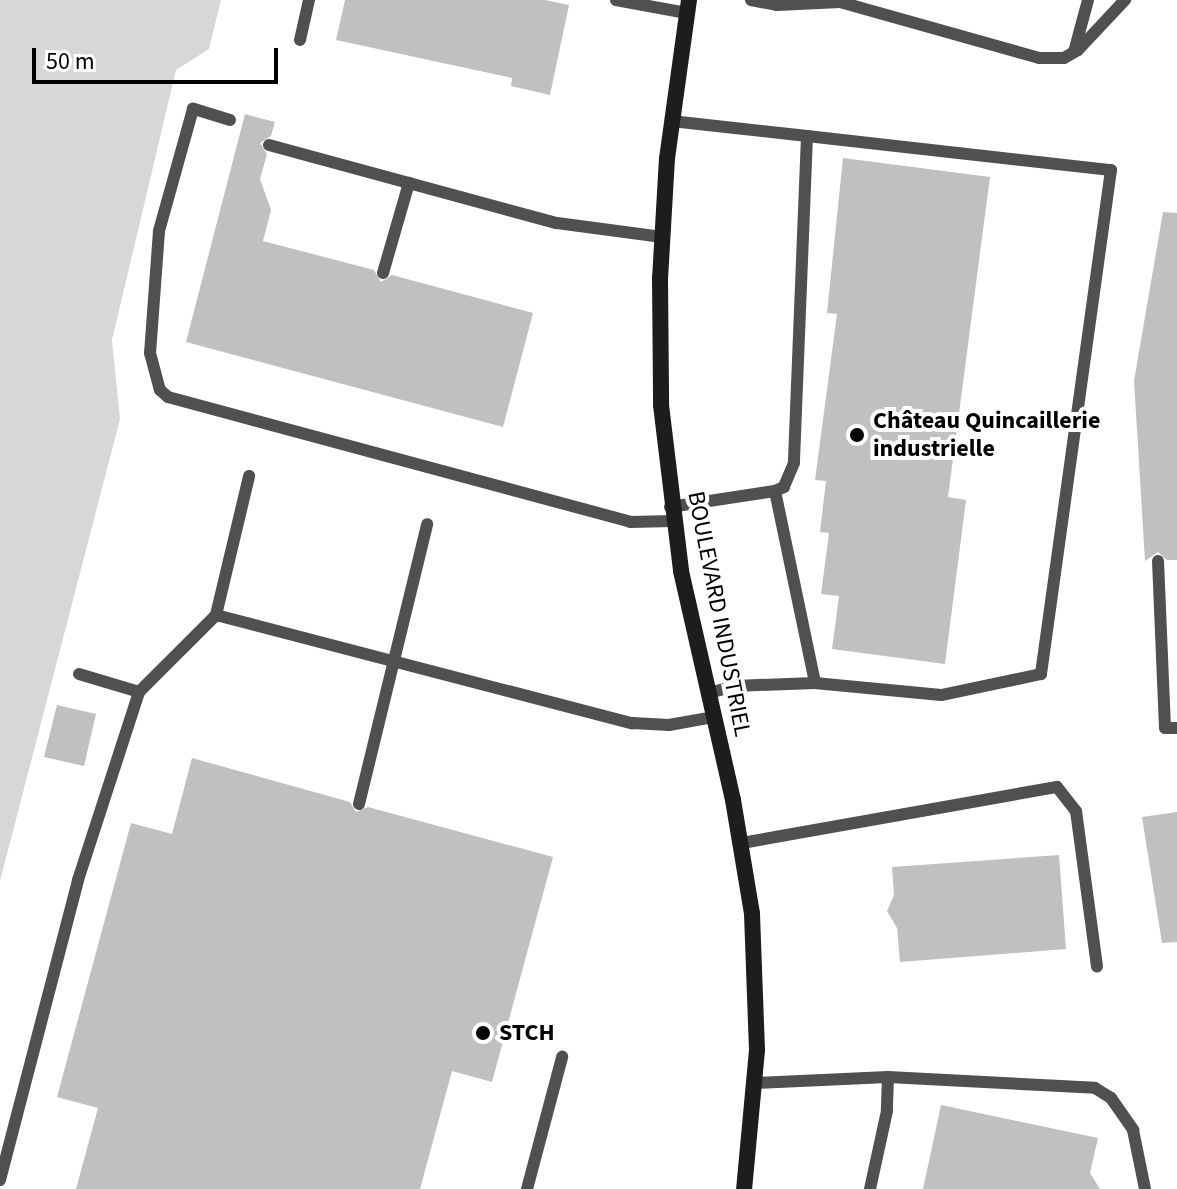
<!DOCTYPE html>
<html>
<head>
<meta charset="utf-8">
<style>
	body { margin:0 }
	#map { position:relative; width:1177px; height:1189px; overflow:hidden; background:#fff; font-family:"Source Sans 3",sans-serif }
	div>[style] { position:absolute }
	.green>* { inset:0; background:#d7d7d7 }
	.building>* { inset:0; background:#c0c0c0 }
	.lane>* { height:12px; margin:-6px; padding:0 6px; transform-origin:6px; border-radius:6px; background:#505050 }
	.secondary>* { height:16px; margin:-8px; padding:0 8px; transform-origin:8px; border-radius:8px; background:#1d1d1d }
	.dots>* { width:22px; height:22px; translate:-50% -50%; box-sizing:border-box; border:4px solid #fff; border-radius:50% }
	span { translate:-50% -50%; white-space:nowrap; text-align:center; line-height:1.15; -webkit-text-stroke:8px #fff; paint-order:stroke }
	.poi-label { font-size:24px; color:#000; font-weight:700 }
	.left { translate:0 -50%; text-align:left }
	.street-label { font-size:24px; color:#000 }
	.scale { position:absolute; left:32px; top:48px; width:246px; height:36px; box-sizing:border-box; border:4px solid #000; border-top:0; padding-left:10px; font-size:24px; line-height:28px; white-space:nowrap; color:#000; -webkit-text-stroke:6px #fff; paint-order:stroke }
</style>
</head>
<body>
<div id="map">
	<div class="green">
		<i style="clip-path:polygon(0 0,221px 0,209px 49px,176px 70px,112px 340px,120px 419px,0 881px)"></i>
	</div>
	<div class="building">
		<i style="clip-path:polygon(345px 0,545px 0,569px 5px,550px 95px,511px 86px,512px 78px,336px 40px)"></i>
		<i style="clip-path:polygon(245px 114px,275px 122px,271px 136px,260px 143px,267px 154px,260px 179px,271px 210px,263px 241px,374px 270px,381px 282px,392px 275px,533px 313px,503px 427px,186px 342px)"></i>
		<i style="clip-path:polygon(843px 158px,990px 177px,948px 497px,966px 500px,945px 664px,832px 649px,839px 596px,821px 594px,829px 533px,820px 532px,826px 481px,815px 480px,837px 314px,827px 313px)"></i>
		<i style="clip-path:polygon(1163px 212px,1177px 213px,1177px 560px,1167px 560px,1158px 552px,1145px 561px,1134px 381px)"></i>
		<i style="clip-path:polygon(57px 705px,96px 714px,84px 766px,44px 757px)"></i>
		<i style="clip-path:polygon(192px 758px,350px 802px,356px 812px,368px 807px,553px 857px,492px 1082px,452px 1071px,420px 1189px,76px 1189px,98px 1108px,57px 1097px,131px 823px,172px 834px)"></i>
		<i style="clip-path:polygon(1177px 812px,1177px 942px,1162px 943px,1142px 817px)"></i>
		<i style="clip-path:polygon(1059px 855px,1066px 949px,900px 962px,897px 928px,887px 911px,894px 895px,892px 867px)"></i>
		<i style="clip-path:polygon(941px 1105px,1098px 1138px,1090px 1173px,1100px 1189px,923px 1189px)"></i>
	</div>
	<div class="lane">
		<i style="left:616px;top:0;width:72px;rotate:10.4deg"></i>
		<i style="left:751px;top:0;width:26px;rotate:11deg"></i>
		<i style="left:777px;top:5px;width:63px;rotate:-2.7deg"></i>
		<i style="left:840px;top:2px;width:207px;rotate:15.7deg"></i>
		<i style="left:1039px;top:58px;width:25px"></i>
		<i style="left:1064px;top:58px;width:16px;rotate:-30deg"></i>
		<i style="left:1078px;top:50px;width:69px;rotate:-46.8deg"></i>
		<i style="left:300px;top:40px;width:41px;rotate:-77.3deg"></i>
		<i style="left:1074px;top:52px;width:54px;rotate:-74.9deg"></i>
		<i style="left:230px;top:120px;width:39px;rotate:-163deg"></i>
		<i style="left:193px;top:109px;width:127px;rotate:105.6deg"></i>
		<i style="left:159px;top:231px;width:122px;rotate:94.2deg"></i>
		<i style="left:150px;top:353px;width:38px;rotate:75deg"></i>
		<i style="left:160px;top:390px;width:11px;rotate:41deg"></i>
		<i style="left:168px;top:397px;width:479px;rotate:15.1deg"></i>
		<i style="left:630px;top:522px;width:43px;rotate:-1.3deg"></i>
		<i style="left:671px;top:121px;width:137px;rotate:6.3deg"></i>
		<i style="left:807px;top:136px;width:327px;rotate:92.3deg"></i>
		<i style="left:794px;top:463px;width:26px;rotate:113deg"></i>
		<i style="left:784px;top:487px;width:10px;rotate:156deg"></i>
		<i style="left:807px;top:136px;width:306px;rotate:6.4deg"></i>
		<i style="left:1111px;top:170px;width:509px;rotate:97.91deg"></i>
		<i style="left:1041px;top:674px;width:102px;rotate:168.1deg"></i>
		<i style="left:941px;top:695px;width:127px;rotate:-174.6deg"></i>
		<i style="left:269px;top:145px;width:298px;rotate:15.2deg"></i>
		<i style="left:557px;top:223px;width:106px;rotate:7.6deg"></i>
		<i style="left:383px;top:273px;width:94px;rotate:-73.9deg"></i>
		<i style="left:670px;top:507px;width:106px;rotate:-8.7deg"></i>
		<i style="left:775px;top:491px;width:196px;rotate:78.2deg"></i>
		<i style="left:815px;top:683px;width:80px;rotate:177.9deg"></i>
		<i style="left:735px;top:686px;width:27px;rotate:165deg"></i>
		<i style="left:1158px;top:561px;width:167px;rotate:87.6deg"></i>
		<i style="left:1165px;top:728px;width:12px"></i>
		<i style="left:216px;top:615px;width:143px;rotate:-76.6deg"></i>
		<i style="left:79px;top:674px;width:63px;rotate:16.7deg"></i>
		<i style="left:359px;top:804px;width:288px;rotate:-76.3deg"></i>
		<i style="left:742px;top:843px;width:320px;rotate:-10.1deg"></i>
		<i style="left:1057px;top:787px;width:31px;rotate:52deg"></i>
		<i style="left:1076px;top:811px;width:157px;rotate:82.3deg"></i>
		<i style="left:888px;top:1077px;width:207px;rotate:3deg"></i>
		<i style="left:1095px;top:1088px;width:19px;rotate:32deg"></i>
		<i style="left:1111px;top:1098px;width:39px;rotate:55deg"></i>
		<i style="left:1133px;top:1130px;width:60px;rotate:78.5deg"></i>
		<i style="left:755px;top:1083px;width:133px;rotate:-2.6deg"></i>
		<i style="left:888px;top:1077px;width:34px;rotate:92deg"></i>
		<i style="left:887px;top:1111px;width:80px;rotate:102.3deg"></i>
		<i style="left:0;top:1180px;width:310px;rotate:-75.4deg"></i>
		<i style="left:78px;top:880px;width:198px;rotate:-72deg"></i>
		<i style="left:139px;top:692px;width:109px;rotate:-45deg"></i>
		<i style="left:216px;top:615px;width:430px;rotate:14.6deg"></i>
		<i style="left:632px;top:723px;width:37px;rotate:3deg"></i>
		<i style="left:669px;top:725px;width:46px;rotate:-10.1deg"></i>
		<i style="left:527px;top:1189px;width:137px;rotate:-75.1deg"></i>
	</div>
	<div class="secondary">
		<i style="left:689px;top:0;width:160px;rotate:97.9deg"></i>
		<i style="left:667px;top:158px;width:120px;rotate:93.3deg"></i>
		<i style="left:660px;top:278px;width:127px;rotate:89.5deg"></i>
		<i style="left:661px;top:405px;width:167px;rotate:83.1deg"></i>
		<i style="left:681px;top:571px;width:235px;rotate:77.2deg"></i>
		<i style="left:733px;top:800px;width:116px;rotate:80.5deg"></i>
		<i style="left:752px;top:914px;width:136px;rotate:87.9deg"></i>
		<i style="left:757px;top:1050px;width:140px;rotate:95.3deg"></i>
	</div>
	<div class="dots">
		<i style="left:857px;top:435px;background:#000"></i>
		<i style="left:483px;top:1033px;background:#000"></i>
	</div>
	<div class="poi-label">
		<span class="left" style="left:873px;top:435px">Château Quincaillerie<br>industrielle</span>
		<span class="left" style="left:499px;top:1033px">STCH</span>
	</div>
	<div class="street-label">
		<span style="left:719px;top:614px;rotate:79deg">BOULEVARD INDUSTRIEL</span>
	</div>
	<div class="scale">50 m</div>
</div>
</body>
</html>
